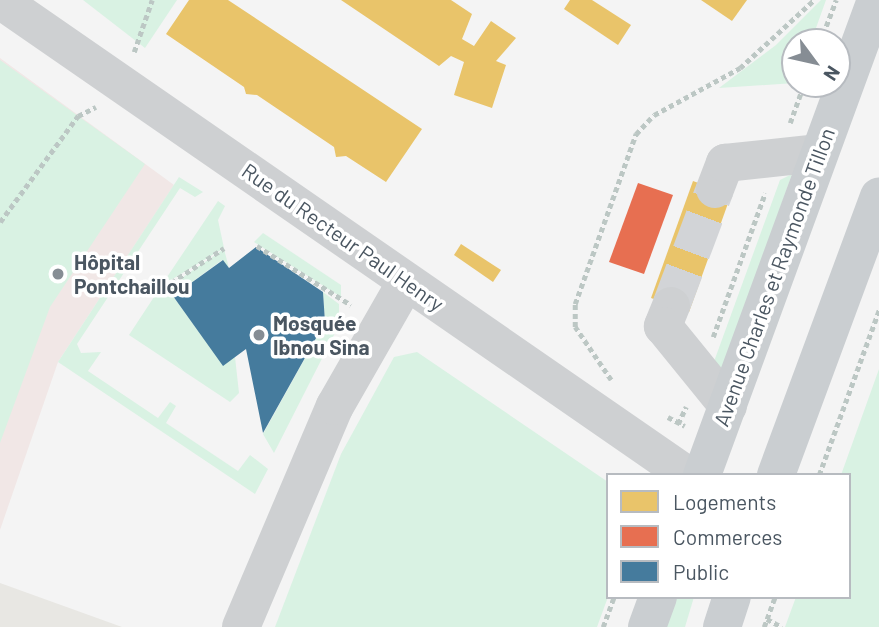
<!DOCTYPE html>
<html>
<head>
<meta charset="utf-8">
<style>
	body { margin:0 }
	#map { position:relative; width:879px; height:627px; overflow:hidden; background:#f4f4f4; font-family:Barlow,sans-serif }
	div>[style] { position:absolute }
	.commercial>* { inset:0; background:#e8e7e3 }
	.medical>* { inset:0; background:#f1e7e6 }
	.green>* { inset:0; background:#d9f2e3 }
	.homes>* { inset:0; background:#e9c46a }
	.shops>* { inset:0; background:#e76f51 }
	.public>* { inset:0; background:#457b9d }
	.minor-tunnel>* { height:38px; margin-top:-19px; transform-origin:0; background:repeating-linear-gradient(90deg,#d2d4d7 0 38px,transparent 0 57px) }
	.path>* { height:4.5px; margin-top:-2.25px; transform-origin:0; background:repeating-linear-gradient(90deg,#bcc7c4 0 5px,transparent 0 8.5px) }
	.minor>* { height:38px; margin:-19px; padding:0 19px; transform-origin:19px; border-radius:19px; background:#ced0d2 }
	.major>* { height:38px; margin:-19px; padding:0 19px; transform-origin:19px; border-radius:19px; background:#caced1 }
	.dots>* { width:19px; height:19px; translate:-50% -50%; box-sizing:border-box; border:4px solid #fff; border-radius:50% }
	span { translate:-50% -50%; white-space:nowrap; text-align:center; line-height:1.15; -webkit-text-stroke:7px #fff; paint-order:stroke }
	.street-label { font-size:21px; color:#4a5661 }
	.poi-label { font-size:21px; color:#4a5661; font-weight:700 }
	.left { translate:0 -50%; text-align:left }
	.legend { position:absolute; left:606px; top:473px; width:245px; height:126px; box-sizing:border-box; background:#fff; border:2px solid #b7bbc0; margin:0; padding:9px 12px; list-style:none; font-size:21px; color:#4a5661 }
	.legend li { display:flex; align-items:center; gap:14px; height:35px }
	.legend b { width:35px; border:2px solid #b7bbc0 }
	.north { position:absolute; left:781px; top:28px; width:70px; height:70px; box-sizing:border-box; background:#fff; border:2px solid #b7bbc0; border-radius:50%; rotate:123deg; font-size:19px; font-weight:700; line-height:28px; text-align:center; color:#4a5661 }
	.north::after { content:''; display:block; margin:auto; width:24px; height:32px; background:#868d94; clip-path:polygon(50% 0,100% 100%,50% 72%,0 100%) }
</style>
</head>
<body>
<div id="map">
	<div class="commercial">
		<i style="clip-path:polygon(0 583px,122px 627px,0 627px)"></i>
	</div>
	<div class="medical">
		<i style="clip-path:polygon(0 58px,174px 185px,58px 362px,0 530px)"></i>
	</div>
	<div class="green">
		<i style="clip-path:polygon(83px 0,177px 0,145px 48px)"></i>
		<i style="clip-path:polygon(821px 0,826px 0,811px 42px,795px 42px,795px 83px,719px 88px,776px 45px)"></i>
		<i style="clip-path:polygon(0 60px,145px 164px,50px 307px,0 443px)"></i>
		<i style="clip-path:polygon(792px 174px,724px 369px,712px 367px,780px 180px)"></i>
		<i style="clip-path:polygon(179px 177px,203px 192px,195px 197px,180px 188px,77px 344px,81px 353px,101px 352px,88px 371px,158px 418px,170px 402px,176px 406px,166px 423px,238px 471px,250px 455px,268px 469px,255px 494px,58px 362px)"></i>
		<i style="clip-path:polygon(218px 201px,225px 206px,218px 220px,224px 248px,161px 286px)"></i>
		<i style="clip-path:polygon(263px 233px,341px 285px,341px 297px,254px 242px)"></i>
		<i style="clip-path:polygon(224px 249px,229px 268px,222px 260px,173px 296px,223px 365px,235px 357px,239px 393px,230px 402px,129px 335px,154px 297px)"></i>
		<i style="clip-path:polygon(323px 292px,339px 304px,339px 325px,274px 453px,263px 434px,325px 322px)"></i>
		<i style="clip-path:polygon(417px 352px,608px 482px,608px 597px,597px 627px,275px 627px,341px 454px,394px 357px)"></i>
		<i style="clip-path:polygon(879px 369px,879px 627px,785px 627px,796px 597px,849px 597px,849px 475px,841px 475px)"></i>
		<i style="clip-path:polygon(674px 597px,694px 597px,685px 627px,663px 627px)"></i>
	</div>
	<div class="homes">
		<i style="clip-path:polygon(189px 0,228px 0,422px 129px,386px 182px,346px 156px,336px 157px,334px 147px,257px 95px,246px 94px,244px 87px,166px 34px)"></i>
		<i style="clip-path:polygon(341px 0,451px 0,472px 14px,462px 39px,474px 46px,491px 21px,516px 38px,496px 61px,506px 65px,492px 108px,454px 95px,464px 62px,451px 56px,439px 66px)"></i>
		<i style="clip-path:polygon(570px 0,592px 0,631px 25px,618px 45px,564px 9px)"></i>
		<i style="clip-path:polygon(701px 0,747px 0,732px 21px)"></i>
		<i style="clip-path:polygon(693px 181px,731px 195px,689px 312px,651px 298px)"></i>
		<i style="clip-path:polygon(461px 244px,501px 270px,493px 282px,454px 255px)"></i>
	</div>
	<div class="shops">
		<i style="clip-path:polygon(638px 183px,673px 195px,644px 274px,609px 262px)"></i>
	</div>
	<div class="public">
		<i style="clip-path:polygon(256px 247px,323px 292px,325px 322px,263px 433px,246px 349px,223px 366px,173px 296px,223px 260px,229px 268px)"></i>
	</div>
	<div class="minor-tunnel">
		<i style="left:671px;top:306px;width:125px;rotate:-69.4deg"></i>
	</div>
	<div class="path">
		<i style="left:820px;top:42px;width:45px;rotate:-69.1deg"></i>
		<i style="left:134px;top:52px;width:55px;rotate:-70.9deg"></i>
		<i style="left:790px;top:123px;width:41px;rotate:-70.3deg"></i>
		<i style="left:0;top:222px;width:132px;rotate:-53.7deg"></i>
		<i style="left:78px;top:116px;width:20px;rotate:-27deg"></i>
		<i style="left:257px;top:246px;width:111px;rotate:32.1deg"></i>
		<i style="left:148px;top:290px;width:9px;rotate:13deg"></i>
		<i style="left:157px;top:292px;width:80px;rotate:-33.3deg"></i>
		<i style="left:713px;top:337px;width:153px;rotate:-70.1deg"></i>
		<i style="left:611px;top:380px;width:64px;rotate:-124.2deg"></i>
		<i style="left:575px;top:327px;width:23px;rotate:-90deg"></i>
		<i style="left:575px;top:304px;width:181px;rotate:-70.3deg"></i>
		<i style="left:636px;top:134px;width:26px;rotate:-47deg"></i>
		<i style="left:654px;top:115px;width:98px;rotate:-28.7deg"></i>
		<i style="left:740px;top:68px;width:100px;rotate:-42.6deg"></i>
		<i style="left:668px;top:417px;width:19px;rotate:28deg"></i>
		<i style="left:678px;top:424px;width:19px;rotate:-65deg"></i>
		<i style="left:819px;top:475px;width:176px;rotate:-70deg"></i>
		<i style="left:767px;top:619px;width:17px;rotate:28deg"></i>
		<i style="left:603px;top:627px;width:32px;rotate:-70deg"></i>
		<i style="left:764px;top:627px;width:32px;rotate:-70deg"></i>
	</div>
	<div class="minor">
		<i style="left:0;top:0;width:835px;rotate:34.66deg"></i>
		<i style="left:715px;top:189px;width:28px;rotate:-69deg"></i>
		<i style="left:725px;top:163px;width:95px;rotate:-6.1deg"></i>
		<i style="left:671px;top:306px;width:22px;rotate:112deg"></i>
		<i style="left:663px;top:326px;width:103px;rotate:50.9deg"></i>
		<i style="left:241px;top:627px;width:240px;rotate:-67deg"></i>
		<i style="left:335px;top:406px;width:143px;rotate:-60.2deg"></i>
	</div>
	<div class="major">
		<i style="left:702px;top:475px;width:506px;rotate:-69.88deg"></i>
		<i style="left:776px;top:475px;width:297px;rotate:-69.7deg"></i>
		<i style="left:647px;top:627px;width:32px;rotate:-70deg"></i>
		<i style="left:722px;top:627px;width:32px;rotate:-72deg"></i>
	</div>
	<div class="dots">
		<i style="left:58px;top:274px;background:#868d94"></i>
		<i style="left:259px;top:335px;background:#868d94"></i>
	</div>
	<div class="street-label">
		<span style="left:343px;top:237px;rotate:35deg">Rue du Recteur Paul Henry</span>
		<span style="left:774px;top:277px;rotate:-70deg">Avenue Charles et Raymonde Tillon</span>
	</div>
	<div class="poi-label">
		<span class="left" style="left:74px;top:274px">Hôpital<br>Pontchaillou</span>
		<span class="left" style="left:273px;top:335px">Mosquée<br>Ibnou Sina</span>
	</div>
	<ul class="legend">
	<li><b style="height:19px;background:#e9c46a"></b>Logements</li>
	<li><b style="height:19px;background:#e76f51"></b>Commerces</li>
	<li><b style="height:19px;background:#457b9d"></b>Public</li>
	</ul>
	<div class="north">N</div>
</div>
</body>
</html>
